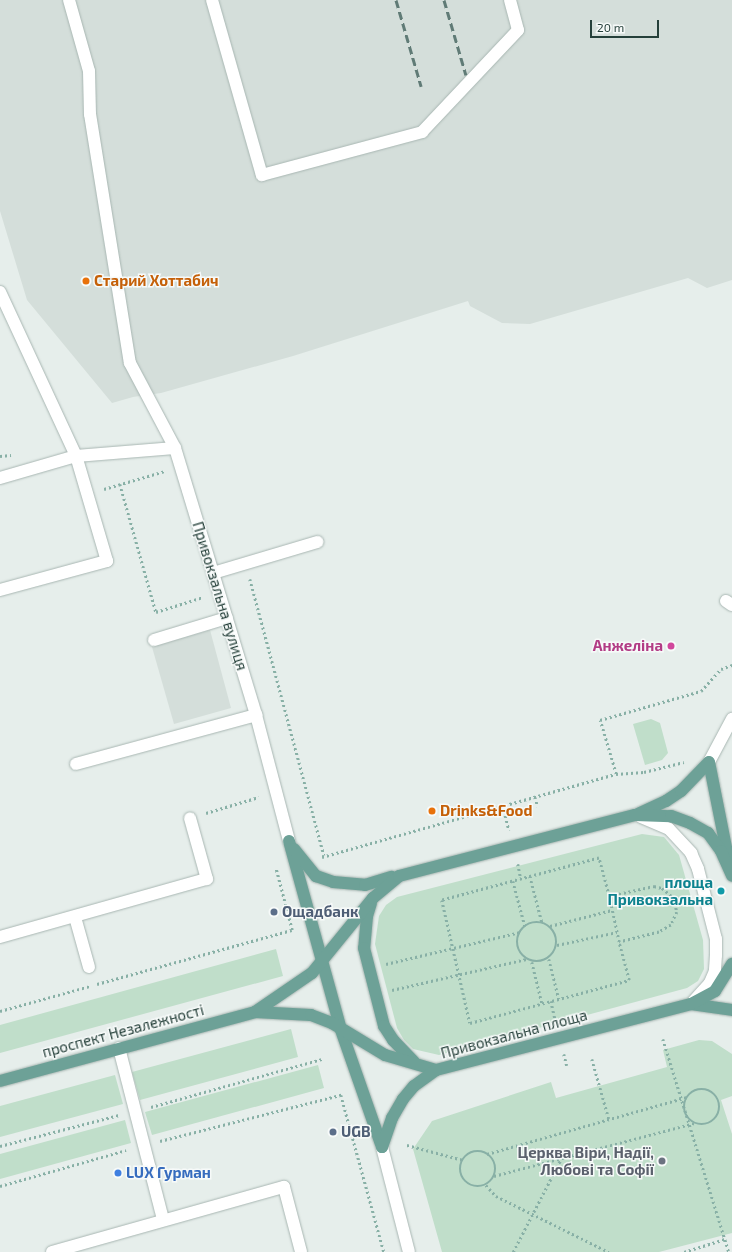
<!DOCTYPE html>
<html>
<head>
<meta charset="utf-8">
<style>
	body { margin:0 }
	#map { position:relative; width:732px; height:1252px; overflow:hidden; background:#e6eeeb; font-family:"Exo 2",sans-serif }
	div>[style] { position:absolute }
	.built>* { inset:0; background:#d4deda }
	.green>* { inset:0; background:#c0deca }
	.path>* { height:2.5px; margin-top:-1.25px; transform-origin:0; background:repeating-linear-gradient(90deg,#88b0a6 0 2px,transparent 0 5px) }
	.path>.ring { margin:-1.25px; padding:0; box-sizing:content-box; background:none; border:2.5px solid #88b0a6; border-radius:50% }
	.roads { filter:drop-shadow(0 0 1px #a8b6b2) drop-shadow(0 0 1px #a8b6b2) }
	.lane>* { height:12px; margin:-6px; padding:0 6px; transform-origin:6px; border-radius:6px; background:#fff }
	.street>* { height:12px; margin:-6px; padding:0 6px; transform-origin:6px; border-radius:6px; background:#fff }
	.primary>* { height:12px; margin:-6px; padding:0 6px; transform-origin:6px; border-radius:6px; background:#6da197 }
	.rail>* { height:3px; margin-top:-1.5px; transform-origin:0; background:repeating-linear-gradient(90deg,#607b76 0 8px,transparent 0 12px) }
	.dots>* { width:11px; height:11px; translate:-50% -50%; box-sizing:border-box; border:2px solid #f7faf9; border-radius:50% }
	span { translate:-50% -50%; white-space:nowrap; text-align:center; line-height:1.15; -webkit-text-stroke:3px #f7faf9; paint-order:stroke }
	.food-label { font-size:15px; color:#c56008; font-weight:700 }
	.left { translate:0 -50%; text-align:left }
	.street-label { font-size:15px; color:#25403a }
	.hotel-label { font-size:15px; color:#b23c85; font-weight:700 }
	.right { translate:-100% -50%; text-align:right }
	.culture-label { font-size:15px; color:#0d838f; font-weight:700 }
	.service-label { font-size:15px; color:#4e5e75; font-weight:700 }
	.worship-label { font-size:15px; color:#5b616d; font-weight:700 }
	.shop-label { font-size:15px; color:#366cbe; font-weight:700 }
	.scale { position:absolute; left:590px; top:20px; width:69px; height:18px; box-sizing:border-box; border:2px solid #25403a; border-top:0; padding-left:5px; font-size:12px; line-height:14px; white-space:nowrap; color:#25403a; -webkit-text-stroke:3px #f7faf9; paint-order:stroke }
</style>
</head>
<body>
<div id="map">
	<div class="built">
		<i style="clip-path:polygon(0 0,732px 0,732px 280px,707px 288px,688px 278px,530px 324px,502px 323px,470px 306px,468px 301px,293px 356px,161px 393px,133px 397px,112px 403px,27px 300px,0 211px)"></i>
		<i style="clip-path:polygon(210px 630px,231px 708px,174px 724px,152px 647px)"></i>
	</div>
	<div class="green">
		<i style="clip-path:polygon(651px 719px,660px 723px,668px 753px,662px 760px,645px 765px,633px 724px)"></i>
		<i style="clip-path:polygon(642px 834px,664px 837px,679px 855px,703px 940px,704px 969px,698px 981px,687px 988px,439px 1055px,413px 1049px,404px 1040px,397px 1028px,375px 944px,379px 916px,386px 905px,397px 897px)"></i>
		<i style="clip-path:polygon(276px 949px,283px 976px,0 1053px,0 1025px)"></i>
		<i style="clip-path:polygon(291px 1029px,298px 1057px,140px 1100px,132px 1072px)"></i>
		<i style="clip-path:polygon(699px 1040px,712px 1041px,732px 1054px,732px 1096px,721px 1100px,732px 1134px,732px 1233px,659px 1252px,442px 1252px,413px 1149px,432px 1121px,551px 1082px,556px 1098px,667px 1067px,663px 1050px)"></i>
		<i style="clip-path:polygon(318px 1065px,324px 1088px,152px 1135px,145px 1112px)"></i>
		<i style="clip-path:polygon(115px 1075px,123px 1104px,0 1137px,0 1106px)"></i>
		<i style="clip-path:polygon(125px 1120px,131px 1143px,0 1179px,0 1154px)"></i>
	</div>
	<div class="path">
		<i style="left:0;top:456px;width:11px;rotate:-5deg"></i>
		<i style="left:120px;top:484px;width:133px;rotate:74.3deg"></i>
		<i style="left:156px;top:612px;width:49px;rotate:-17.7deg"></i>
		<i style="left:104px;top:489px;width:64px;rotate:-16.4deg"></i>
		<i style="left:250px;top:579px;width:286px;rotate:75deg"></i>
		<i style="left:616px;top:774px;width:56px;rotate:-106.5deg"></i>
		<i style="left:600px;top:720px;width:105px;rotate:-16deg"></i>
		<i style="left:701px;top:691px;width:30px;rotate:-48deg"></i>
		<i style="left:721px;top:669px;width:12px;rotate:-20deg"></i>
		<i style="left:535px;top:797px;width:10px;rotate:73deg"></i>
		<i style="left:503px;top:806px;width:25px;rotate:76deg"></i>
		<i style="left:206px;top:813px;width:55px;rotate:-16.8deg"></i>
		<i style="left:322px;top:857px;width:305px;rotate:-15.8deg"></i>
		<i style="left:616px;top:774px;width:28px;rotate:-4deg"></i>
		<i style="left:644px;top:772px;width:41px;rotate:-14deg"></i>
		<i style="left:518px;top:864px;width:15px;rotate:79deg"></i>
		<i style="left:530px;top:876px;width:48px;rotate:75.4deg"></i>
		<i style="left:513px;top:881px;width:47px;rotate:75.1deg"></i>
		<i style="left:654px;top:886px;width:8px;rotate:14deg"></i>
		<i style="left:662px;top:888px;width:16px;rotate:40deg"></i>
		<i style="left:674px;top:898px;width:14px;rotate:78deg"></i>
		<i style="left:677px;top:912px;width:14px;rotate:115deg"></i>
		<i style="left:671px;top:925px;width:14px;rotate:150deg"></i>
		<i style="left:659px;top:932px;width:41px;rotate:166deg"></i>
		<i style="left:619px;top:942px;width:47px;rotate:-102.3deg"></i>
		<i style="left:609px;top:896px;width:46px;rotate:-12.5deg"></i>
		<i style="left:609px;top:896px;width:39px;rotate:-105deg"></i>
		<i style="left:599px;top:858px;width:163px;rotate:165deg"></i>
		<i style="left:442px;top:900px;width:126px;rotate:77.2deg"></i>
		<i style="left:470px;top:1023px;width:165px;rotate:-15.1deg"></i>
		<i style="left:629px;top:980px;width:39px;rotate:-105deg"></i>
		<i class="ring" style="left:517px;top:922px;width:37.5px;height:37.5px"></i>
		<i style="left:550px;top:926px;width:64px;rotate:-14.5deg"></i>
		<i style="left:557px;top:945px;width:61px;rotate:-12.2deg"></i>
		<i style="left:549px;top:959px;width:41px;rotate:76deg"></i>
		<i style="left:532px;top:962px;width:42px;rotate:76.3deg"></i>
		<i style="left:386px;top:964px;width:138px;rotate:-13.4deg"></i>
		<i style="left:97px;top:984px;width:202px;rotate:-15.5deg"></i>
		<i style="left:292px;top:930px;width:63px;rotate:-104.7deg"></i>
		<i style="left:392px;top:990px;width:138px;rotate:-13deg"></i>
		<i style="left:551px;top:1001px;width:22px;rotate:77deg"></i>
		<i style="left:0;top:1011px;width:93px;rotate:-15.5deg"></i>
		<i style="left:663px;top:1039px;width:223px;rotate:72.8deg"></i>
		<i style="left:564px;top:1054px;width:12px;rotate:76deg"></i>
		<i style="left:592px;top:1059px;width:62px;rotate:74.2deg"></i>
		<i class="ring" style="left:684px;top:1089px;width:33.5px;height:33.5px"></i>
		<i style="left:151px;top:1107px;width:178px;rotate:-15.7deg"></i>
		<i style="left:160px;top:1141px;width:187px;rotate:-14.3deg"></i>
		<i style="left:341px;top:1095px;width:163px;rotate:74.7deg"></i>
		<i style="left:407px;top:1145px;width:58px;rotate:15deg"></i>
		<i style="left:0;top:1146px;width:123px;rotate:-14.6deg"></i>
		<i class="ring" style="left:460px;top:1151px;width:33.5px;height:33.5px"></i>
		<i style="left:487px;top:1154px;width:208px;rotate:-15.9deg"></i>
		<i style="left:494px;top:1176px;width:207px;rotate:-14.8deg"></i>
		<i style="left:486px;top:1185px;width:15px;rotate:48deg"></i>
		<i style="left:496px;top:1196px;width:126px;rotate:26.4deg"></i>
		<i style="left:0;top:1186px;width:131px;rotate:-15.9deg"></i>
		<i style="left:513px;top:1252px;width:105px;rotate:-62.7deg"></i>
		<i style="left:684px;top:1252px;width:43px;rotate:-17.6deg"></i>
	</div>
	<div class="roads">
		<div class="lane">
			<i style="left:69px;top:0;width:74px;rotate:74.3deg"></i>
			<i style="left:89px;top:71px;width:43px;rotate:88.7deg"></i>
			<i style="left:90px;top:114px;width:252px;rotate:80.9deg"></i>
			<i style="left:130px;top:363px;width:96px;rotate:62.1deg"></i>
			<i style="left:212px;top:0;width:182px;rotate:74.1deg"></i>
			<i style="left:262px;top:175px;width:166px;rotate:-15deg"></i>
			<i style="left:422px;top:132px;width:140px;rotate:-46.7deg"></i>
			<i style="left:518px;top:30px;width:31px;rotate:-105deg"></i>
			<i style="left:213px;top:573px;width:109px;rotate:-16.6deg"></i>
			<i style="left:0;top:590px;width:111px;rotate:-15.2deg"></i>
			<i style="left:107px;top:561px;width:109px;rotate:-106.4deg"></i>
			<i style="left:726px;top:601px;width:7px;rotate:34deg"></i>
			<i style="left:154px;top:640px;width:76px;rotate:-16.8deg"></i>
			<i style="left:709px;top:762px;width:49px;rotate:-61.9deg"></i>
			<i style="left:76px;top:764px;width:187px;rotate:-15.2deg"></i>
			<i style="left:75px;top:917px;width:52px;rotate:74.4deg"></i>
			<i style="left:0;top:937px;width:215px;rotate:-15.7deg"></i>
			<i style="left:207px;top:879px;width:63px;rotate:-105.6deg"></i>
			<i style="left:119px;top:1048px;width:177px;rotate:75.6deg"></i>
			<i style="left:52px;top:1252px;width:241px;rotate:-15.7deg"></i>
			<i style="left:284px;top:1187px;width:67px;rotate:75.3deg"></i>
		</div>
		<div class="street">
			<i style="left:0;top:292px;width:181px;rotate:65.1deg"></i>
			<i style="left:0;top:478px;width:79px;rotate:-16.1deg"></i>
			<i style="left:76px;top:456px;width:99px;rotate:-4.6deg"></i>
			<i style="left:175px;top:448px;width:279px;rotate:73.1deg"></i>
			<i style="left:256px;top:715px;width:130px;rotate:75.3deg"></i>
			<i style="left:641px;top:817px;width:30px;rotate:23deg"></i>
			<i style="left:669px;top:829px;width:33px;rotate:47deg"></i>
			<i style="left:691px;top:853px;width:17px;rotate:66deg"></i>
			<i style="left:698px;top:869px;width:72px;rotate:75.6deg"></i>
			<i style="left:716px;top:939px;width:16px;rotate:90deg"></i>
			<i style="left:716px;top:955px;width:16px;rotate:94deg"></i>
			<i style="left:715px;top:971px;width:13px;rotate:113deg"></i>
			<i style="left:710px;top:983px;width:25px;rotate:132deg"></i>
			<i style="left:382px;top:1147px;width:108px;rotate:75.6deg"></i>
		</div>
		<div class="primary">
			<i style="left:709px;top:762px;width:97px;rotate:78.7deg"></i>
			<i style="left:638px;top:814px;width:31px;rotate:-25deg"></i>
			<i style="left:666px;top:801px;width:18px;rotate:-34deg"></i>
			<i style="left:681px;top:791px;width:40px;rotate:-46deg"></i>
			<i style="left:289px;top:841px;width:196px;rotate:74.6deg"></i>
			<i style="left:341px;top:1030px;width:124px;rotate:70.7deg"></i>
			<i style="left:294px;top:849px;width:35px;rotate:51deg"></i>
			<i style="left:316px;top:876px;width:18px;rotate:19deg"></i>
			<i style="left:333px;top:882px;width:32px;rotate:5deg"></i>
			<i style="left:365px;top:885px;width:28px;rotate:-17deg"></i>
			<i style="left:371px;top:903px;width:14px;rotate:107deg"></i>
			<i style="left:367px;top:916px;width:32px;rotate:95deg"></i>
			<i style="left:364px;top:948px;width:81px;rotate:75.6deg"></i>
			<i style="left:384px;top:1026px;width:17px;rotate:57deg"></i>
			<i style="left:393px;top:1040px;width:30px;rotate:46deg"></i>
			<i style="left:691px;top:1004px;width:41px;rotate:8.3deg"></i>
			<i style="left:255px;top:1012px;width:56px;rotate:3.1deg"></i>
			<i style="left:311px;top:1015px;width:22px;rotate:21deg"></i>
			<i style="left:332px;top:1023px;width:62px;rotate:31.1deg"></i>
			<i style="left:385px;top:1055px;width:53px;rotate:16.4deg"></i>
			<i style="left:436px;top:1070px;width:263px;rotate:-14.5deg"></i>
			<i style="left:691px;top:1004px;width:27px;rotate:-28deg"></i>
			<i style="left:715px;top:991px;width:32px;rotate:-58deg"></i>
			<i style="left:0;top:1081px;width:264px;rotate:-15.1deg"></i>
			<i style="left:255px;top:1012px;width:69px;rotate:-34.4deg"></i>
			<i style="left:312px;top:973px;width:97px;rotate:-50.9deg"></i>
			<i style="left:373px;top:898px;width:34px;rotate:-40deg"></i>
			<i style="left:399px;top:876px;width:244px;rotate:-14.5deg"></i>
			<i style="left:635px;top:815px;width:36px;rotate:2deg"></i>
			<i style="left:671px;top:816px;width:20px;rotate:20deg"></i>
			<i style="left:690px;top:823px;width:21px;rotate:29deg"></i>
			<i style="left:708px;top:833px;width:22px;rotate:54deg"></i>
			<i style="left:721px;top:851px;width:27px;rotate:66deg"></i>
			<i style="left:382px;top:1147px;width:31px;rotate:-71deg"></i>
			<i style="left:392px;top:1118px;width:22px;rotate:-60deg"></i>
			<i style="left:403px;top:1099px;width:17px;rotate:-50deg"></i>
			<i style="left:414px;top:1086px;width:27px;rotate:-36deg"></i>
		</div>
	</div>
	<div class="rail">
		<i style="left:396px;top:0;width:90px;rotate:73.8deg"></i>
		<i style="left:444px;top:0;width:78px;rotate:73.7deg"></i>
	</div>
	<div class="dots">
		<i style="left:86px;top:281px;background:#e8710a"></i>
		<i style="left:671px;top:646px;background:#d1479c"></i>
		<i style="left:432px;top:811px;background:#e8710a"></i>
		<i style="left:721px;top:891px;background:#0f9aa8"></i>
		<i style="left:274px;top:912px;background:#5c6f8a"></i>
		<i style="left:333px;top:1132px;background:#5c6f8a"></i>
		<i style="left:662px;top:1161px;background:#6b7280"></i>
		<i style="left:118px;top:1173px;background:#3f7fe0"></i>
	</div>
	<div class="food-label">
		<span class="left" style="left:94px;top:281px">Старий Хоттабич</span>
		<span class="left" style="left:440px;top:811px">Drinks&amp;Food</span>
	</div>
	<div class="street-label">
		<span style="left:220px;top:596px;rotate:73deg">Привокзальна вулиця</span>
		<span style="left:123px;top:1031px;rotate:-15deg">проспект Незалежності</span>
		<span style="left:514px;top:1034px;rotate:-15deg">Привокзальна площа</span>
	</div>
	<div class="hotel-label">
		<span class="right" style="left:663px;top:646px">Анжеліна</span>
	</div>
	<div class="culture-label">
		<span class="right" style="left:713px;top:891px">площа<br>Привокзальна</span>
	</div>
	<div class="service-label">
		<span class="left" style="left:282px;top:912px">Ощадбанк</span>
		<span class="left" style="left:341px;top:1132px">UGB</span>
	</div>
	<div class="worship-label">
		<span class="right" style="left:654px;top:1161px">Церква Віри, Надії,<br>Любові та Софії</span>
	</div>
	<div class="shop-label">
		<span class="left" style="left:126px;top:1173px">LUX Гурман</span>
	</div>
	<div class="scale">20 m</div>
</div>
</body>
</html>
